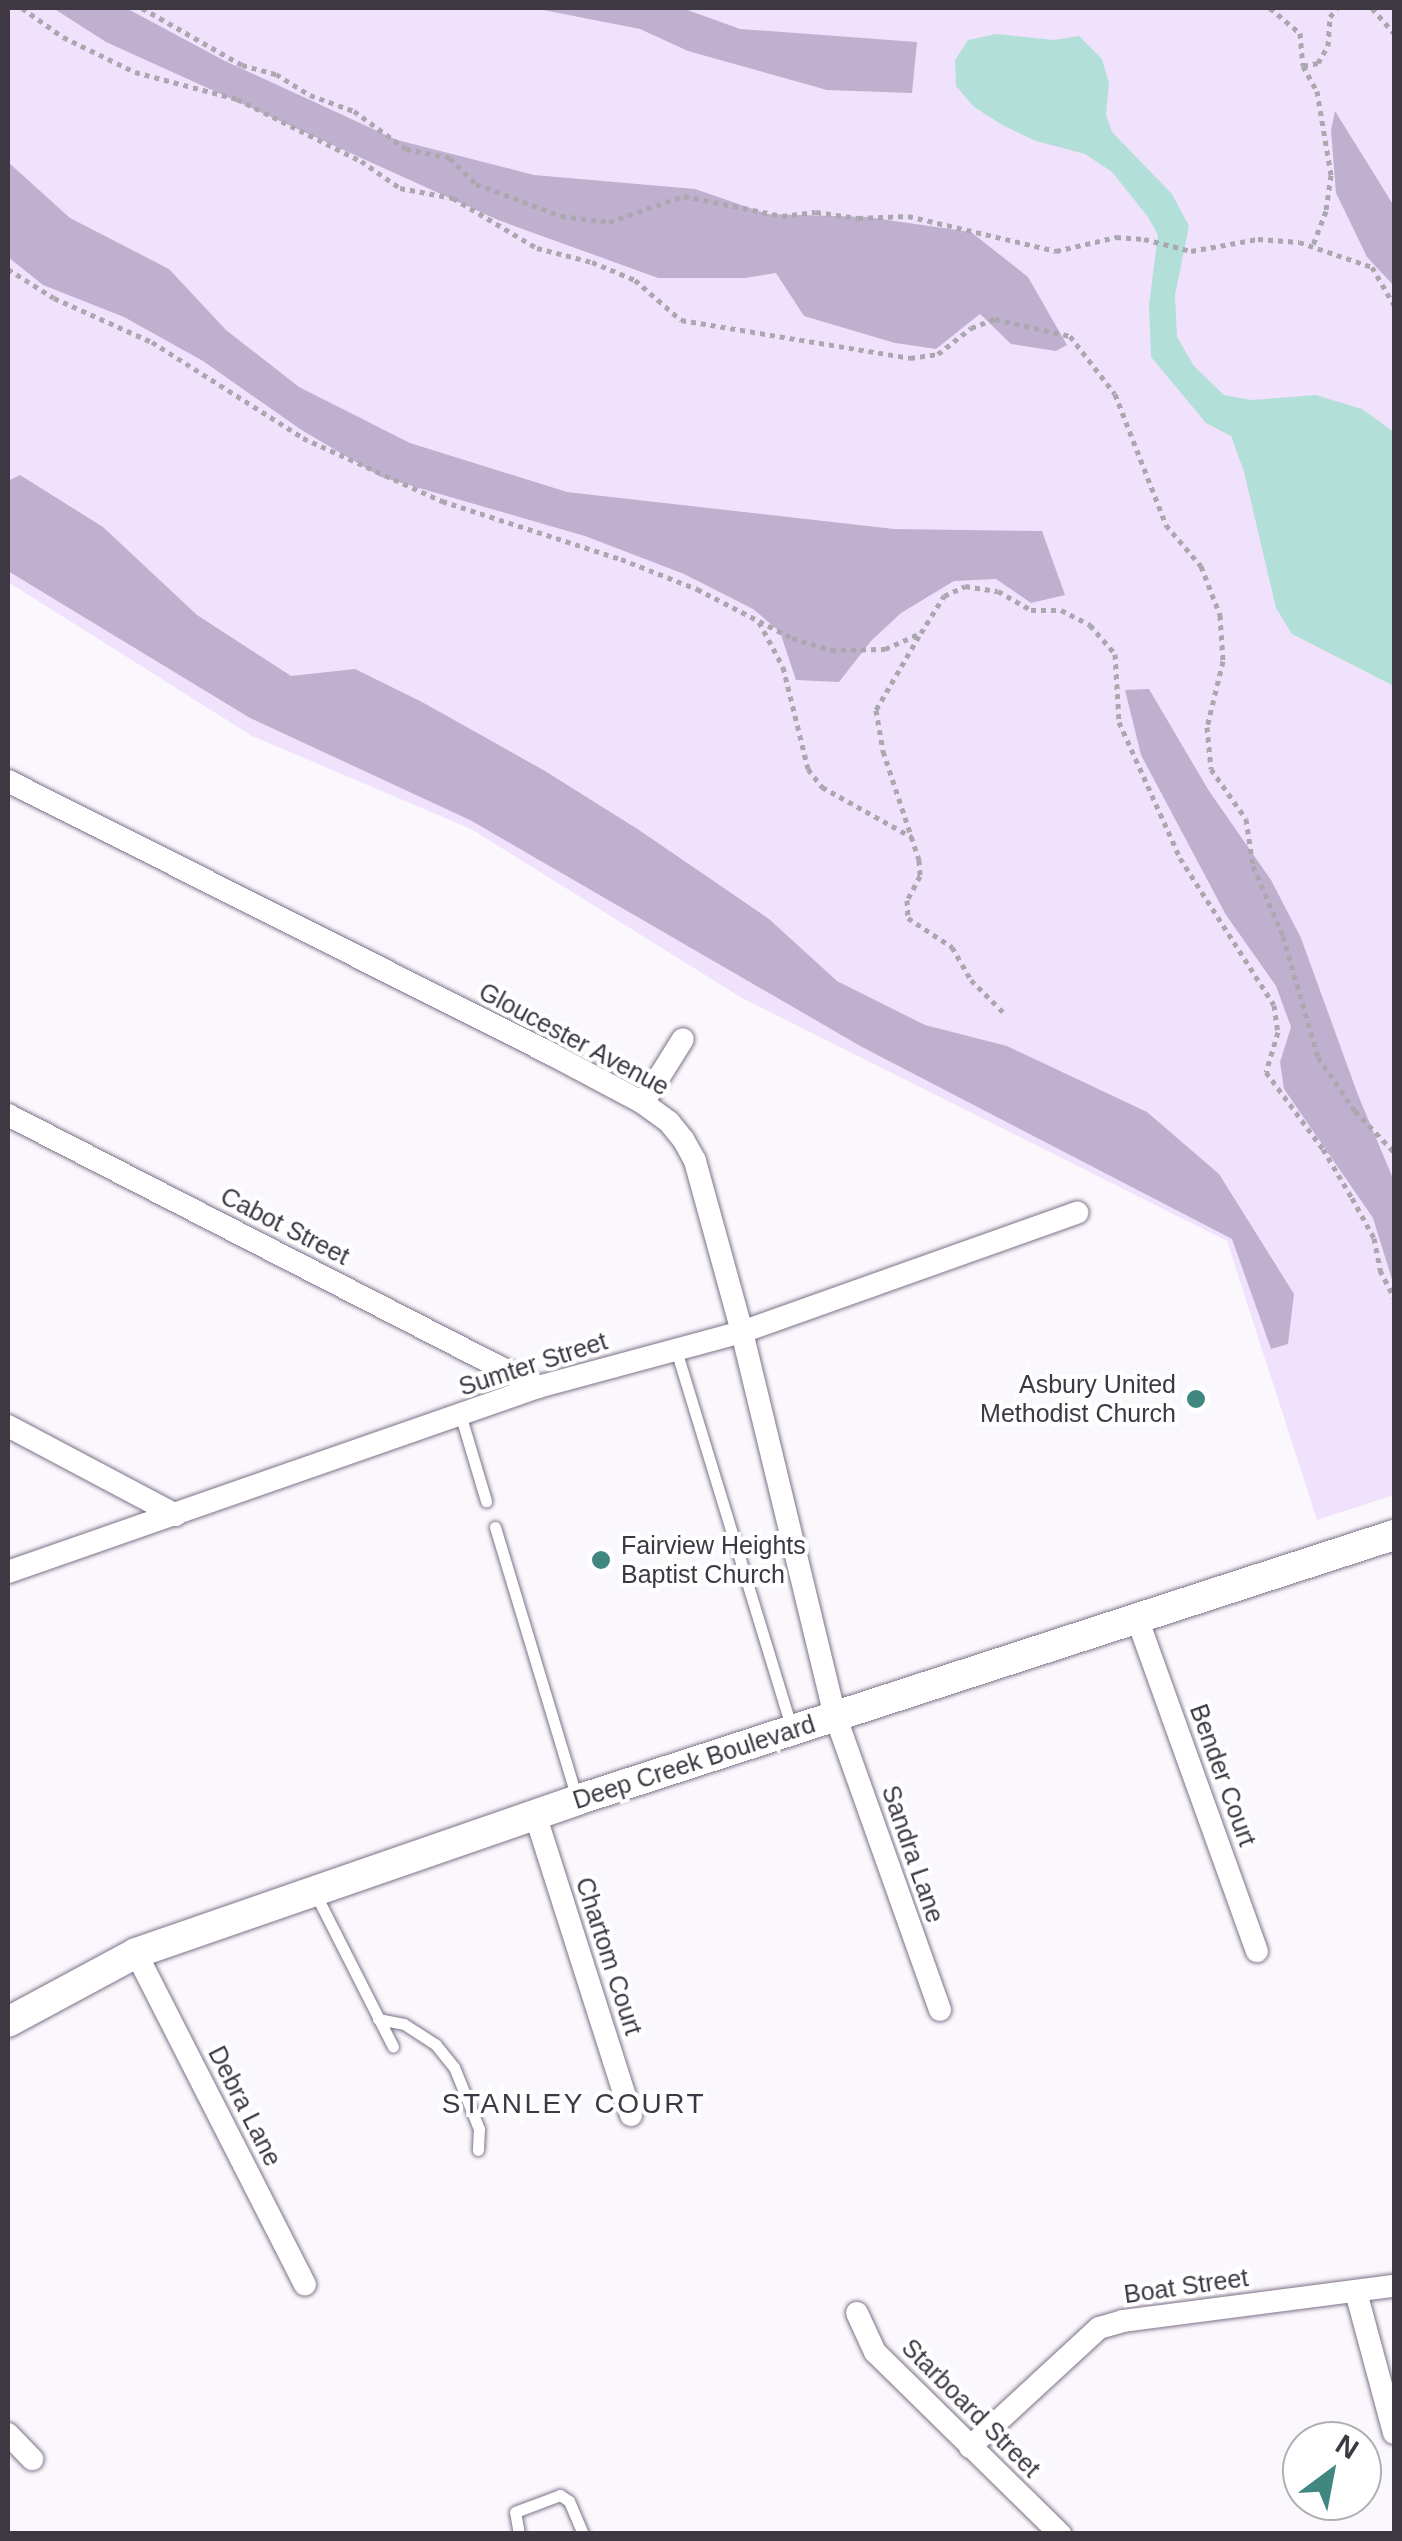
<!DOCTYPE html>
<html>
<head>
<meta charset="utf-8">
<style>
	body { margin:0 }
	#map { position:relative; width:1402px; height:2541px; overflow:hidden; background:#fbf8fd; font-family:Helvetica,sans-serif }
	div>[style] { position:absolute }
	.green>* { inset:0; background:#f0e2fd }
	.forest>* { inset:0; background:#c0b0cf }
	.water>* { inset:0; background:#b3dfd9 }
	.path>* { height:5px; margin-top:-2.5px; transform-origin:0; background:repeating-linear-gradient(90deg,#aba7ae 0 5px,transparent 0 10px) }
	.roads { filter:drop-shadow(0 0 2px #7d7188) drop-shadow(0 0 2px #7d7188) }
	.lane>* { height:11px; margin:-5.5px; padding:0 5.5px; transform-origin:5.5px; border-radius:5.5px; background:#fff }
	.street>* { height:22px; margin:-11px; padding:0 11px; transform-origin:11px; border-radius:11px; background:#fff }
	.secondary>* { height:30px; margin:-15px; padding:0 15px; transform-origin:15px; border-radius:15px; background:#fff }
	.dots>* { width:28px; height:28px; translate:-50% -50%; box-sizing:border-box; border:5px solid #fff; border-radius:50% }
	span { translate:-50% -50%; white-space:nowrap; text-align:center; line-height:1.15; -webkit-text-stroke:8px #fff; paint-order:stroke }
	.street-label { font-size:25px; color:#3d3842 }
	.poi-label { font-size:25px; color:#3d3842 }
	.right { translate:-100% -50%; text-align:right }
	.left { translate:0 -50%; text-align:left }
	.neighbourhood-label { font-size:28px; color:#3d3842; letter-spacing:2.5px }
	.frame { position:absolute; inset:0; border:10px solid #3d3842; pointer-events:none }
	.north { position:absolute; left:1282px; top:2421px; width:100px; height:100px; box-sizing:border-box; background:#fff; border:2px solid #b1afb3; border-radius:50%; rotate:32deg; font-size:28px; font-weight:700; line-height:40px; text-align:center; color:#3d3842 }
	.north::after { content:''; display:block; margin:auto; width:35px; height:45px; background:#408780; clip-path:polygon(50% 0,100% 100%,50% 72%,0 100%) }
</style>
</head>
<body>
<div id="map">
	<div class="green">
		<i style="clip-path:polygon(8px 8px,1394px 8px,1394px 1495px,1317px 1520px,1227px 1241px,742px 998px,471px 829px,252px 736px,8px 582px)"></i>
	</div>
	<div class="forest">
		<i style="clip-path:polygon(53px 8px,126px 8px,225px 61px,397px 140px,534px 175px,695px 189px,768px 214px,867px 217px,971px 232px,1028px 277px,1067px 345px,1056px 351px,1011px 344px,980px 314px,936px 349px,895px 343px,804px 316px,776px 273px,745px 278px,658px 278px,498px 220px,106px 42px)"></i>
		<i style="clip-path:polygon(533px 8px,682px 8px,740px 29px,917px 42px,912px 93px,827px 90px,688px 51px,640px 29px)"></i>
		<i style="clip-path:polygon(1335px 111px,1394px 206px,1394px 286px,1367px 257px,1336px 193px,1331px 130px)"></i>
		<i style="clip-path:polygon(8px 162px,70px 218px,169px 269px,226px 330px,299px 387px,410px 443px,567px 492px,894px 529px,1042px 531px,1065px 595px,1031px 603px,996px 579px,954px 581px,901px 613px,871px 641px,839px 682px,796px 680px,780px 632px,753px 609px,684px 574px,585px 536px,381px 477px,300px 429px,203px 361px,124px 317px,43px 285px,8px 257px)"></i>
		<i style="clip-path:polygon(20px 475px,103px 527px,197px 615px,291px 676px,355px 669px,422px 702px,545px 771px,639px 830px,769px 919px,837px 981px,925px 1025px,1007px 1046px,1147px 1112px,1219px 1174px,1294px 1294px,1288px 1344px,1271px 1349px,1232px 1239px,862px 1047px,470px 820px,250px 718px,8px 571px,8px 481px)"></i>
		<i style="clip-path:polygon(1149px 689px,1209px 791px,1271px 880px,1301px 938px,1358px 1095px,1394px 1181px,1394px 1286px,1373px 1218px,1284px 1089px,1280px 1062px,1291px 1027px,1276px 986px,1226px 915px,1141px 755px,1125px 690px)"></i>
	</div>
	<div class="water">
		<i style="clip-path:polygon(996px 34px,1054px 40px,1079px 36px,1102px 59px,1109px 83px,1106px 115px,1112px 132px,1172px 194px,1189px 226px,1175px 295px,1177px 337px,1194px 366px,1224px 395px,1251px 400px,1316px 395px,1362px 409px,1394px 432px,1394px 686px,1292px 634px,1276px 608px,1244px 472px,1231px 436px,1206px 423px,1151px 357px,1149px 305px,1158px 235px,1148px 217px,1112px 172px,1085px 154px,1036px 141px,1004px 126px,974px 107px,956px 86px,955px 60px,968px 40px)"></i>
	</div>
	<div class="path">
		<i style="left:22px;top:8px;width:50px;rotate:35.3deg"></i>
		<i style="left:63px;top:37px;width:80px;rotate:25.9deg"></i>
		<i style="left:135px;top:72px;width:106px;rotate:14.8deg"></i>
		<i style="left:237px;top:99px;width:139px;rotate:26.6deg"></i>
		<i style="left:361px;top:161px;width:47px;rotate:34.7deg"></i>
		<i style="left:400px;top:188px;width:54px;rotate:10.7deg"></i>
		<i style="left:453px;top:198px;width:98px;rotate:30.8deg"></i>
		<i style="left:537px;top:248px;width:57px;rotate:14.3deg"></i>
		<i style="left:592px;top:262px;width:47px;rotate:22.7deg"></i>
		<i style="left:635px;top:280px;width:61px;rotate:41deg"></i>
		<i style="left:681px;top:320px;width:232px;rotate:9.4deg"></i>
		<i style="left:910px;top:358px;width:28px;rotate:-8deg"></i>
		<i style="left:938px;top:354px;width:42px;rotate:-38.2deg"></i>
		<i style="left:971px;top:328px;width:26px;rotate:-21deg"></i>
		<i style="left:995px;top:319px;width:77px;rotate:12.8deg"></i>
		<i style="left:1070px;top:336px;width:73px;rotate:52.2deg"></i>
		<i style="left:1115px;top:394px;width:141px;rotate:68.7deg"></i>
		<i style="left:1166px;top:525px;width:54px;rotate:49.5deg"></i>
		<i style="left:1201px;top:566px;width:53px;rotate:68.8deg"></i>
		<i style="left:1220px;top:615px;width:46px;rotate:86.3deg"></i>
		<i style="left:1223px;top:661px;width:68px;rotate:103.6deg"></i>
		<i style="left:1207px;top:727px;width:42px;rotate:84.6deg"></i>
		<i style="left:1211px;top:769px;width:61px;rotate:55deg"></i>
		<i style="left:1246px;top:819px;width:48px;rotate:81.5deg"></i>
		<i style="left:1253px;top:866px;width:76px;rotate:66.8deg"></i>
		<i style="left:1283px;top:936px;width:126px;rotate:73.9deg"></i>
		<i style="left:1318px;top:1057px;width:65px;rotate:55.6deg"></i>
		<i style="left:1355px;top:1111px;width:57px;rotate:46.4deg"></i>
		<i style="left:142px;top:8px;width:115px;rotate:29.7deg"></i>
		<i style="left:242px;top:65px;width:35px;rotate:15deg"></i>
		<i style="left:276px;top:74px;width:40px;rotate:32deg"></i>
		<i style="left:310px;top:95px;width:47px;rotate:20deg"></i>
		<i style="left:354px;top:111px;width:64px;rotate:36.2deg"></i>
		<i style="left:406px;top:149px;width:45px;rotate:11.6deg"></i>
		<i style="left:450px;top:158px;width:37px;rotate:45deg"></i>
		<i style="left:476px;top:184px;width:91px;rotate:20.6deg"></i>
		<i style="left:561px;top:216px;width:48px;rotate:7.1deg"></i>
		<i style="left:609px;top:222px;width:79px;rotate:-19.1deg"></i>
		<i style="left:684px;top:196px;width:100px;rotate:11.5deg"></i>
		<i style="left:782px;top:216px;width:34px;rotate:-7deg"></i>
		<i style="left:816px;top:212px;width:42px;rotate:8.1deg"></i>
		<i style="left:858px;top:218px;width:50px;rotate:-2.3deg"></i>
		<i style="left:908px;top:216px;width:152px;rotate:13.3deg"></i>
		<i style="left:1056px;top:251px;width:62px;rotate:-13.1deg"></i>
		<i style="left:1116px;top:237px;width:28px;rotate:4deg"></i>
		<i style="left:1144px;top:239px;width:49px;rotate:14.3deg"></i>
		<i style="left:1191px;top:251px;width:68px;rotate:-10.2deg"></i>
		<i style="left:1258px;top:239px;width:41px;rotate:4.2deg"></i>
		<i style="left:1299px;top:242px;width:77px;rotate:18.9deg"></i>
		<i style="left:1372px;top:267px;width:44px;rotate:59.9deg"></i>
		<i style="left:1270px;top:8px;width:39px;rotate:40deg"></i>
		<i style="left:1300px;top:33px;width:33px;rotate:85deg"></i>
		<i style="left:1303px;top:66px;width:15px;rotate:-11deg"></i>
		<i style="left:1318px;top:63px;width:20px;rotate:-60deg"></i>
		<i style="left:1328px;top:46px;width:29px;rotate:-86deg"></i>
		<i style="left:1330px;top:17px;width:11px;rotate:-52deg"></i>
		<i style="left:1372px;top:8px;width:33px;rotate:49deg"></i>
		<i style="left:1303px;top:66px;width:29px;rotate:61deg"></i>
		<i style="left:1317px;top:91px;width:85px;rotate:80.5deg"></i>
		<i style="left:1331px;top:175px;width:36px;rotate:98deg"></i>
		<i style="left:1326px;top:211px;width:40px;rotate:111deg"></i>
		<i style="left:8px;top:269px;width:54px;rotate:32.2deg"></i>
		<i style="left:54px;top:298px;width:107px;rotate:24.2deg"></i>
		<i style="left:152px;top:342px;width:179px;rotate:32.4deg"></i>
		<i style="left:303px;top:438px;width:153px;rotate:24.4deg"></i>
		<i style="left:442px;top:501px;width:188px;rotate:18deg"></i>
		<i style="left:621px;top:559px;width:82px;rotate:21.5deg"></i>
		<i style="left:697px;top:589px;width:107px;rotate:27.3deg"></i>
		<i style="left:792px;top:638px;width:41px;rotate:17.1deg"></i>
		<i style="left:831px;top:650px;width:54px;rotate:-1.1deg"></i>
		<i style="left:885px;top:649px;width:39px;rotate:-24deg"></i>
		<i style="left:921px;top:633px;width:44px;rotate:-58.1deg"></i>
		<i style="left:944px;top:596px;width:23px;rotate:-25deg"></i>
		<i style="left:965px;top:586px;width:33px;rotate:9deg"></i>
		<i style="left:998px;top:591px;width:38px;rotate:30deg"></i>
		<i style="left:1031px;top:610px;width:30px"></i>
		<i style="left:1061px;top:610px;width:33px;rotate:27deg"></i>
		<i style="left:1090px;top:625px;width:38px;rotate:49deg"></i>
		<i style="left:1115px;top:654px;width:68px;rotate:86.6deg"></i>
		<i style="left:1119px;top:722px;width:149px;rotate:65.8deg"></i>
		<i style="left:1180px;top:858px;width:174px;rotate:57.4deg"></i>
		<i style="left:1274px;top:1005px;width:27px;rotate:82deg"></i>
		<i style="left:1278px;top:1032px;width:42px;rotate:106.7deg"></i>
		<i style="left:1266px;top:1072px;width:96px;rotate:53.5deg"></i>
		<i style="left:1323px;top:1149px;width:57px;rotate:59.4deg"></i>
		<i style="left:1352px;top:1198px;width:46px;rotate:61.2deg"></i>
		<i style="left:1374px;top:1238px;width:33px;rotate:79deg"></i>
		<i style="left:1380px;top:1270px;width:31px;rotate:63deg"></i>
		<i style="left:759px;top:622px;width:51px;rotate:61.9deg"></i>
		<i style="left:783px;top:667px;width:105px;rotate:76.2deg"></i>
		<i style="left:808px;top:769px;width:23px;rotate:52deg"></i>
		<i style="left:822px;top:787px;width:103px;rotate:29.1deg"></i>
		<i style="left:919px;top:636px;width:86px;rotate:120.2deg"></i>
		<i style="left:876px;top:710px;width:42px;rotate:80.3deg"></i>
		<i style="left:883px;top:751px;width:115px;rotate:71.7deg"></i>
		<i style="left:919px;top:860px;width:16px;rotate:86deg"></i>
		<i style="left:920px;top:876px;width:27px;rotate:118deg"></i>
		<i style="left:907px;top:900px;width:18px;rotate:87deg"></i>
		<i style="left:908px;top:918px;width:53px;rotate:33.4deg"></i>
		<i style="left:952px;top:947px;width:38px;rotate:60deg"></i>
		<i style="left:971px;top:980px;width:45px;rotate:45deg"></i>
	</div>
	<div class="roads">
		<div class="lane">
			<i style="left:676px;top:1350px;width:396px;rotate:73deg"></i>
			<i style="left:461px;top:1417px;width:88px;rotate:73.4deg"></i>
			<i style="left:495px;top:1527px;width:281px;rotate:73.2deg"></i>
			<i style="left:316px;top:1895px;width:170px;rotate:63.1deg"></i>
			<i style="left:378px;top:2019px;width:26px;rotate:11deg"></i>
			<i style="left:404px;top:2024px;width:38px;rotate:33deg"></i>
			<i style="left:436px;top:2045px;width:28px;rotate:51deg"></i>
			<i style="left:454px;top:2067px;width:67px;rotate:68deg"></i>
			<i style="left:479px;top:2129px;width:21px;rotate:93deg"></i>
			<i style="left:519px;top:2534px;width:22px;rotate:-100deg"></i>
			<i style="left:515px;top:2512px;width:48px;rotate:-20.7deg"></i>
			<i style="left:560px;top:2495px;width:11px;rotate:34deg"></i>
			<i style="left:569px;top:2501px;width:36px;rotate:67deg"></i>
		</div>
		<div class="street">
			<i style="left:8px;top:781px;width:608px;rotate:26.69deg"></i>
			<i style="left:551px;top:1054px;width:104px;rotate:28deg"></i>
			<i style="left:643px;top:1103px;width:32px;rotate:36deg"></i>
			<i style="left:669px;top:1122px;width:22px;rotate:51deg"></i>
			<i style="left:683px;top:1139px;width:25px;rotate:61deg"></i>
			<i style="left:695px;top:1161px;width:177px;rotate:74.6deg"></i>
			<i style="left:742px;top:1332px;width:394px;rotate:76.4deg"></i>
			<i style="left:835px;top:1715px;width:313px;rotate:70.4deg"></i>
			<i style="left:643px;top:1103px;width:75px;rotate:-58deg"></i>
			<i style="left:8px;top:1115px;width:596px;rotate:27.17deg"></i>
			<i style="left:8px;top:1426px;width:190px;rotate:27.9deg"></i>
			<i style="left:8px;top:1572px;width:561px;rotate:-19.24deg"></i>
			<i style="left:538px;top:1387px;width:211px;rotate:-15.1deg"></i>
			<i style="left:742px;top:1332px;width:356px;rotate:-19.6deg"></i>
			<i style="left:1137px;top:1618px;width:354px;rotate:70.2deg"></i>
			<i style="left:535px;top:1814px;width:316px;rotate:72.3deg"></i>
			<i style="left:136px;top:1953px;width:372px;rotate:63deg"></i>
			<i style="left:1356px;top:2292px;width:146px;rotate:74.9deg"></i>
			<i style="left:857px;top:2313px;width:43px;rotate:65.2deg"></i>
			<i style="left:875px;top:2352px;width:260px;rotate:44.5deg"></i>
			<i style="left:8px;top:2434px;width:35px;rotate:46deg"></i>
			<i style="left:970px;top:2447px;width:176px;rotate:-42.7deg"></i>
			<i style="left:1099px;top:2328px;width:25px;rotate:-16deg"></i>
			<i style="left:1123px;top:2321px;width:273px;rotate:-7.4deg"></i>
		</div>
		<div class="secondary">
			<i style="left:8px;top:2022px;width:145px;rotate:-28.3deg"></i>
			<i style="left:136px;top:1953px;width:467px;rotate:-19.1deg"></i>
			<i style="left:577px;top:1800px;width:859px;rotate:-17.97deg"></i>
		</div>
	</div>
	<div class="dots">
		<i style="left:1196px;top:1399px;background:#408780"></i>
		<i style="left:601px;top:1560px;background:#408780"></i>
	</div>
	<div class="street-label">
		<span style="left:574px;top:1039px;rotate:28deg">Gloucester Avenue</span>
		<span style="left:285px;top:1226px;rotate:27deg">Cabot Street</span>
		<span style="left:533px;top:1364px;rotate:-18deg">Sumter Street</span>
		<span style="left:694px;top:1762px;rotate:-18deg">Deep Creek Boulevard</span>
		<span style="left:1223px;top:1775px;rotate:70deg">Bender Court</span>
		<span style="left:913px;top:1854px;rotate:71deg">Sandra Lane</span>
		<span style="left:609px;top:1956px;rotate:72deg">Chartom Court</span>
		<span style="left:245px;top:2106px;rotate:63deg">Debra Lane</span>
		<span style="left:1186px;top:2286px;rotate:-8deg">Boat Street</span>
		<span style="left:971px;top:2408px;rotate:45deg">Starboard Street</span>
	</div>
	<div class="poi-label">
		<span class="right" style="left:1176px;top:1399px">Asbury United<br>Methodist Church</span>
		<span class="left" style="left:621px;top:1560px">Fairview Heights<br>Baptist Church</span>
	</div>
	<div class="neighbourhood-label">
		<span style="left:574px;top:2104px">STANLEY COURT</span>
	</div>
	<div class="frame"></div>
	<div class="north">N</div>
</div>
</body>
</html>
